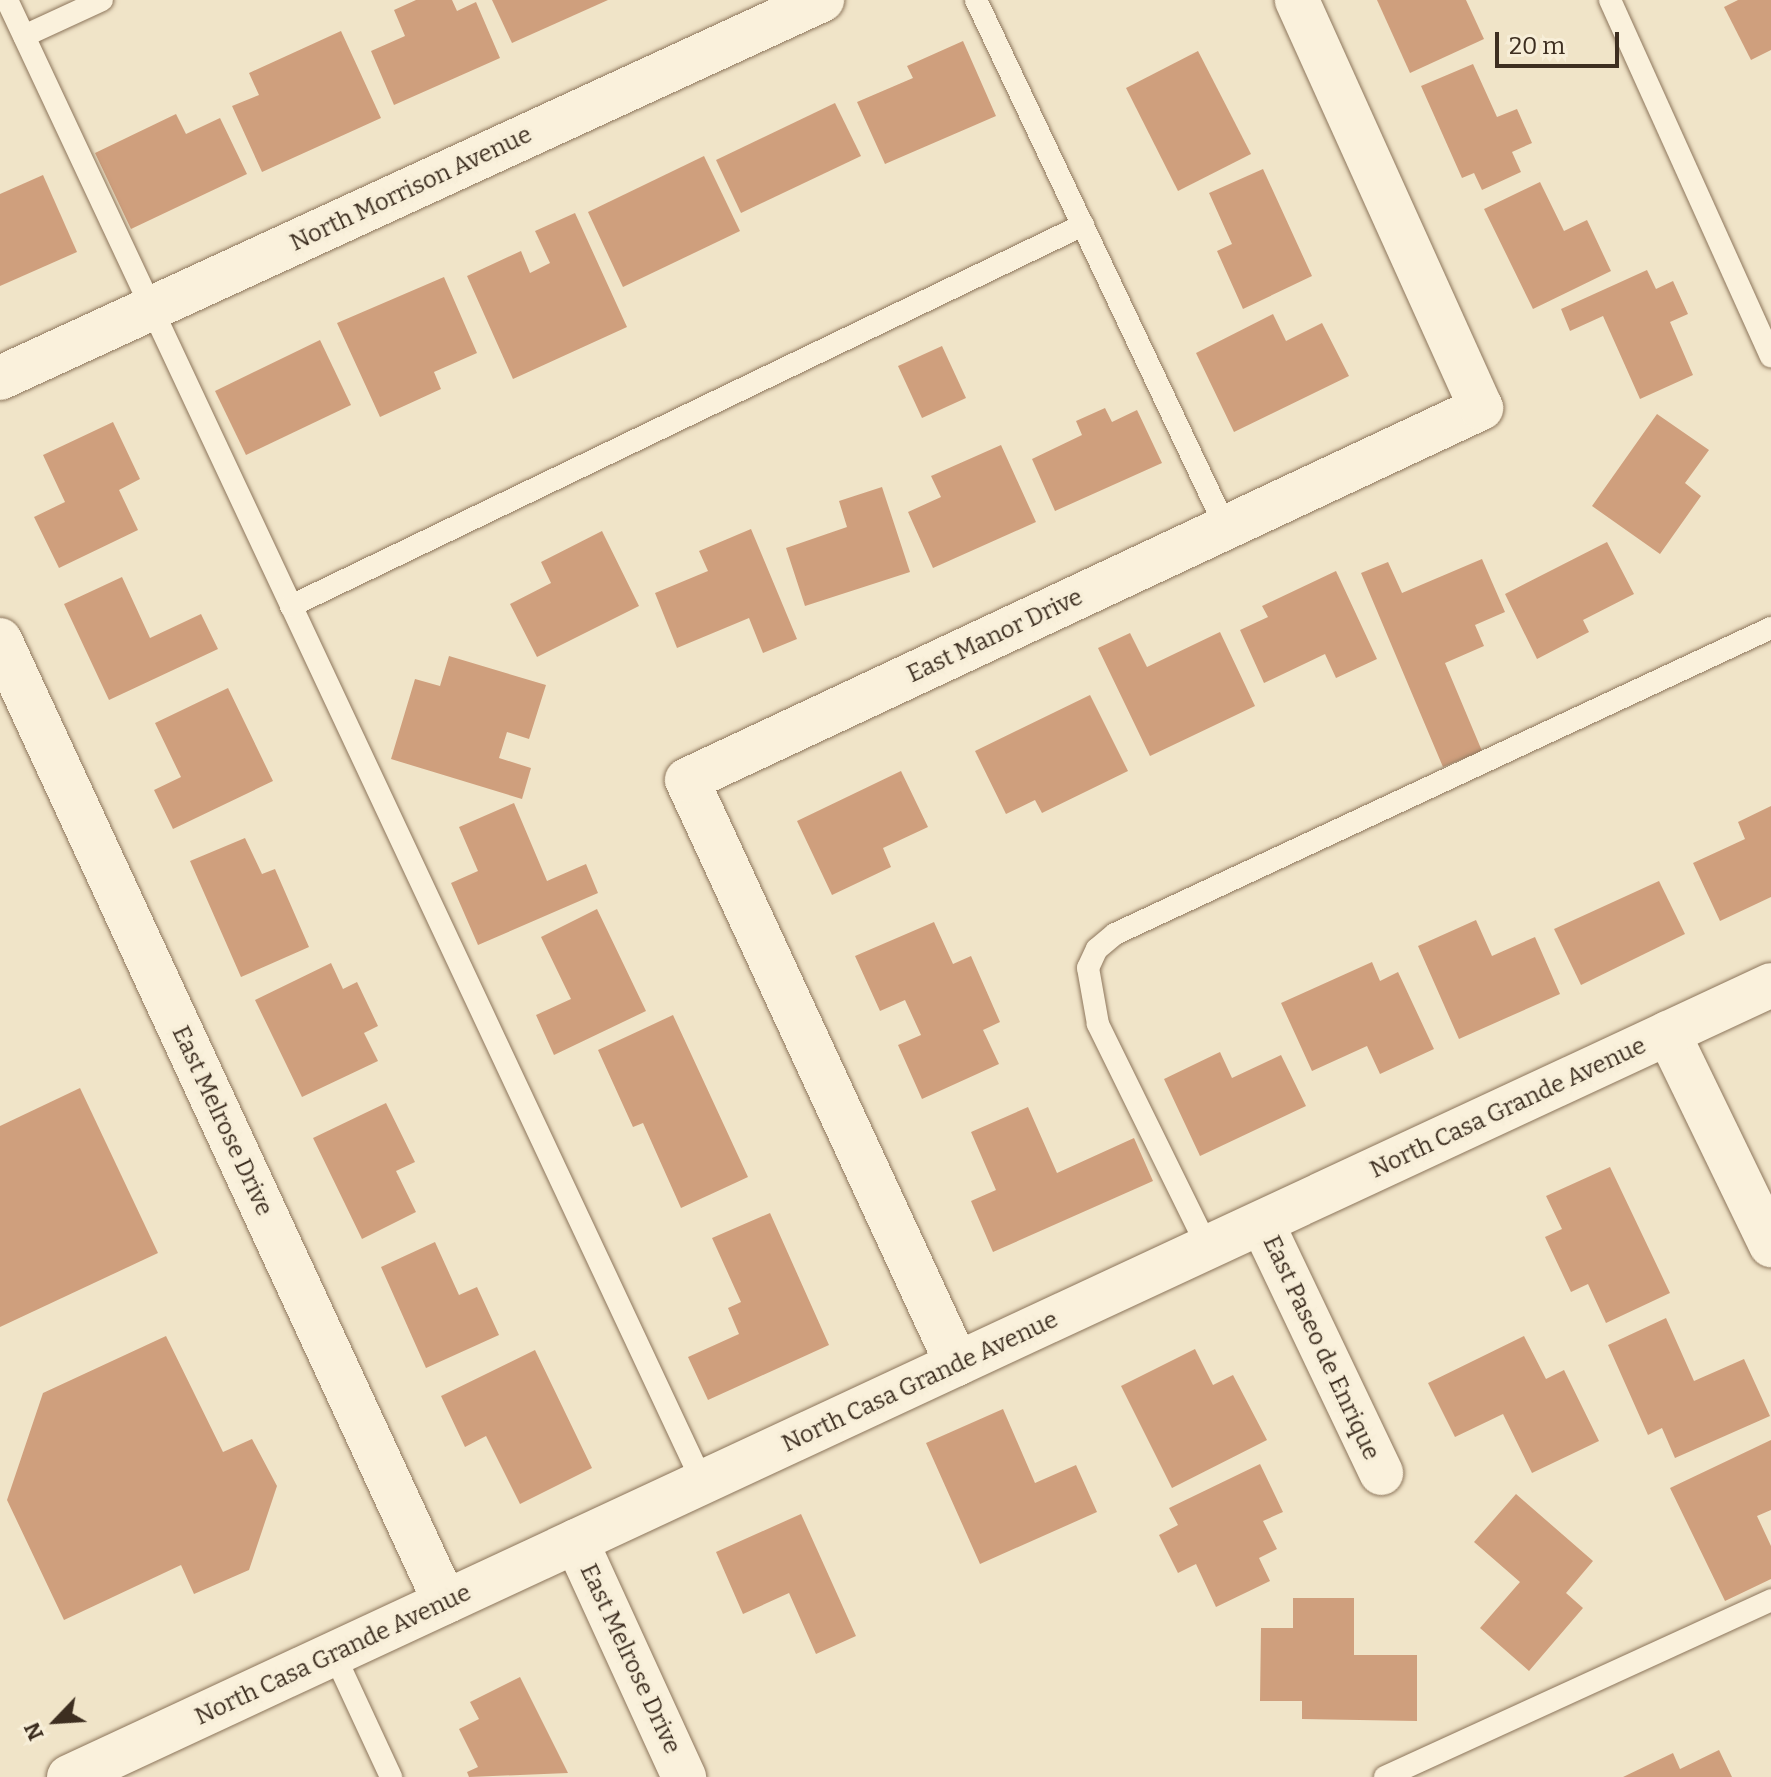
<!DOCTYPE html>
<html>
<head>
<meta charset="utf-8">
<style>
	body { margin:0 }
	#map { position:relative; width:1771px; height:1777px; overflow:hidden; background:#f0e4c8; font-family:Bitter,serif }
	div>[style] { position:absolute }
	.building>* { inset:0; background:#cf9f7d }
	.roads { filter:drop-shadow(0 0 2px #8d765c) drop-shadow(0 0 2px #8d765c) }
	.lane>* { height:22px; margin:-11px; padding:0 11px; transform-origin:11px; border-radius:11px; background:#faf1dc }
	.street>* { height:44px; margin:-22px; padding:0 22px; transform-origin:22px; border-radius:22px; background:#faf1dc }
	span { translate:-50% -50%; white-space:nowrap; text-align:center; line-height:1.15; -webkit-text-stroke:6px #f7eed8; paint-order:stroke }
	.street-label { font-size:24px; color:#3d2e20 }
	.north { position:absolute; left:16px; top:1681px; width:80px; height:80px; -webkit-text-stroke:6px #f7eed8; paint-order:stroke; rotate:245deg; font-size:22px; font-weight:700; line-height:32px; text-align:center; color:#3d2e20 }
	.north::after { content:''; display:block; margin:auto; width:28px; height:36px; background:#3d2e20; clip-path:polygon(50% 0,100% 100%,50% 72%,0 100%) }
	.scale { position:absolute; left:1495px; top:32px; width:124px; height:36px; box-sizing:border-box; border:4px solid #3d2e20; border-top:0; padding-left:10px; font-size:24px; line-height:28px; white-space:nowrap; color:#3d2e20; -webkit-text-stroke:6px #f7eed8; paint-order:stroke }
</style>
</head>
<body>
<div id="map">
	<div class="building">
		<i style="clip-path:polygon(416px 0,452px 0,457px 11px,476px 2px,500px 58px,394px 105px,371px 51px,405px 36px,394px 10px)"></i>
		<i style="clip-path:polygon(492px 0,608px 0,512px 43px)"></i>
		<i style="clip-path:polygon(1377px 0,1466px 0,1484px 39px,1410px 73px)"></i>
		<i style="clip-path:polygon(1738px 0,1771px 0,1771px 50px,1751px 60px,1724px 7px)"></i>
		<i style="clip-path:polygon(341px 31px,381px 118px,262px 172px,232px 106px,259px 95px,249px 73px)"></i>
		<i style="clip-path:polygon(963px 41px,996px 116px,885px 164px,857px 102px,913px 78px,907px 66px)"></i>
		<i style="clip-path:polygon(1198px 51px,1251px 154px,1178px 191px,1126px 88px)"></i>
		<i style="clip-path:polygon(1473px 64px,1497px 117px,1517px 109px,1532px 143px,1512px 152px,1521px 172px,1482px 190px,1474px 173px,1462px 178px,1421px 86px)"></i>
		<i style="clip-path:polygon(835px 103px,861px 156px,741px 213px,716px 160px)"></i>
		<i style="clip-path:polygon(176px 114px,186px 134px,220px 118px,247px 174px,131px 229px,95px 153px)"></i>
		<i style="clip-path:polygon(704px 156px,740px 231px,623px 287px,588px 212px)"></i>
		<i style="clip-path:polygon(1263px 169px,1312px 276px,1243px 309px,1217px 251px,1232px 244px,1209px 193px)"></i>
		<i style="clip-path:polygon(43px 175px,77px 252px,0 286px,0 194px)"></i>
		<i style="clip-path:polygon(1540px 182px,1564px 231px,1587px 220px,1611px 271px,1533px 309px,1484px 209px)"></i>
		<i style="clip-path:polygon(575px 213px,627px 327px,513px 379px,467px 276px,521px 251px,530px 273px,550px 263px,535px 231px)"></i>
		<i style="clip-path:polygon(1647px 270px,1656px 289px,1673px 281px,1688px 314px,1670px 322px,1693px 375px,1640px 399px,1603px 316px,1570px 331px,1561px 309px)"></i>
		<i style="clip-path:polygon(444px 277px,477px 353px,434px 372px,441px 389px,380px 417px,337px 323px)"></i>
		<i style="clip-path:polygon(1273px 314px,1286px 341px,1322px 323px,1349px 376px,1234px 432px,1196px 353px)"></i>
		<i style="clip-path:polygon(320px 340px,351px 405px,246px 455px,215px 391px)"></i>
		<i style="clip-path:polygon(942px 346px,966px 398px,922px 418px,898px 366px)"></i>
		<i style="clip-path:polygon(1105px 408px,1112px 422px,1137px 410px,1162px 463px,1055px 511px,1032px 459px,1082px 435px,1076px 421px)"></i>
		<i style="clip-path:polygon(1657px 414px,1709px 450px,1685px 483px,1701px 496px,1660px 554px,1592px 506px)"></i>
		<i style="clip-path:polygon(113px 422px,140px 479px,119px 490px,138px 530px,59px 568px,34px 517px,65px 502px,43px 455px)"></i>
		<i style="clip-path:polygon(1001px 445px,1036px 522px,933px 568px,908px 512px,941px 497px,931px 476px)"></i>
		<i style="clip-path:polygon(882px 487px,910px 572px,805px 606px,786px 548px,847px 527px,839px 501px)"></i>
		<i style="clip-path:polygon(751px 529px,797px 639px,763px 653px,749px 618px,677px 648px,655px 593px,708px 571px,699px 551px)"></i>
		<i style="clip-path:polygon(602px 531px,639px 606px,537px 657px,510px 604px,551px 583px,541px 562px)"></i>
		<i style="clip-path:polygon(1607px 542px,1634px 594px,1583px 620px,1589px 632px,1537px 659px,1505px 594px)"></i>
		<i style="clip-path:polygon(1482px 559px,1505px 612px,1475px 625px,1484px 646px,1445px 663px,1482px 751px,1443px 767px,1361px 573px,1388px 562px,1402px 593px)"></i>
		<i style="clip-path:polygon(1336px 571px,1377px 659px,1336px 678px,1325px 654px,1264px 683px,1240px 630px,1268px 617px,1262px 606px)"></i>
		<i style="clip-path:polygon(122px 577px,150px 638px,201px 614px,218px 649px,109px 700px,64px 604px)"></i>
		<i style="clip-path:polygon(1220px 632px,1255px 706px,1150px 756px,1098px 648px,1130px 633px,1147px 667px)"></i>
		<i style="clip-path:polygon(449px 656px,546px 685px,529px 739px,507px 732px,499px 758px,531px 768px,522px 799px,391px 759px,415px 679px,440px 686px)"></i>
		<i style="clip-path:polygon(228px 688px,273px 781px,173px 829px,154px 790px,181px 777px,155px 723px)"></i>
		<i style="clip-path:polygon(1090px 695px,1128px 771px,1042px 813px,1035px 800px,1006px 814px,975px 751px)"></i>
		<i style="clip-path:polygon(901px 771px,928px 827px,883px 848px,891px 867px,832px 895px,797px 821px)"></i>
		<i style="clip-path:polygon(514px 803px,547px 881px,586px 864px,598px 893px,478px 945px,451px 883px,478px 871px,459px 827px)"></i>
		<i style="clip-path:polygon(1771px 806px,1771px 897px,1720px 921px,1693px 863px,1745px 839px,1738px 822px)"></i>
		<i style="clip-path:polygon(245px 838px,262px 874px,275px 869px,309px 947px,241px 977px,190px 861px)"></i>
		<i style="clip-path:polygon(1659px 881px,1685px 934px,1581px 985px,1554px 929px)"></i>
		<i style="clip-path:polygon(597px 909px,646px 1011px,554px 1055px,536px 1015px,571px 999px,541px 937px)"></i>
		<i style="clip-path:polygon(1476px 920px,1492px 956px,1535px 937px,1560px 994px,1459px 1039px,1418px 946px)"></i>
		<i style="clip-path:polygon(934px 922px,953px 964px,971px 956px,1000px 1022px,983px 1030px,999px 1064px,922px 1099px,898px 1045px,921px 1035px,905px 1000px,880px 1011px,855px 956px)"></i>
		<i style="clip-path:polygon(1372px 962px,1380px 981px,1398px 972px,1434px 1049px,1380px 1074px,1367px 1046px,1312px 1071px,1281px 1003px)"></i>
		<i style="clip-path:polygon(331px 963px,343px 989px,357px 982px,378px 1026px,364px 1033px,378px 1061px,302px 1097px,255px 1000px)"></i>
		<i style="clip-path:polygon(673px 1015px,748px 1177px,681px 1208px,643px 1123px,633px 1127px,598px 1050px)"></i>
		<i style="clip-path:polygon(1220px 1052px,1232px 1078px,1281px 1055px,1306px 1106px,1200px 1156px,1164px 1079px)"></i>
		<i style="clip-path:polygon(80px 1088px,158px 1253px,0 1327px,0 1126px)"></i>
		<i style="clip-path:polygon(386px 1103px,415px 1162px,396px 1171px,416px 1212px,362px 1239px,313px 1138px)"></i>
		<i style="clip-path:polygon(1028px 1107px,1057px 1173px,1134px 1138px,1153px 1181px,993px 1252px,971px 1201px,996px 1190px,971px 1132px)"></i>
		<i style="clip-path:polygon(1610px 1167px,1670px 1293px,1606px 1323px,1588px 1284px,1571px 1292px,1545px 1237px,1562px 1229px,1546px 1196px)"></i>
		<i style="clip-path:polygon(770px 1213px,829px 1345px,708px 1400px,688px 1357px,739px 1334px,728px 1308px,741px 1302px,712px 1238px)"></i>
		<i style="clip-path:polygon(435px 1242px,459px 1295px,477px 1287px,499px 1335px,426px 1368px,381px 1267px)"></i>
		<i style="clip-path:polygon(1666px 1318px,1694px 1381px,1744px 1359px,1770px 1416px,1675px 1458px,1662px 1428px,1648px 1435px,1608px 1345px)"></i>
		<i style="clip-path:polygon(166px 1336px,223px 1452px,252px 1439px,277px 1486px,249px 1570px,194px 1594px,181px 1565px,64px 1620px,7px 1500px,43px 1393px)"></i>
		<i style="clip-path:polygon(1524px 1336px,1546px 1379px,1564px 1370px,1599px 1441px,1532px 1473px,1503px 1414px,1455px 1437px,1428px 1383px)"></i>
		<i style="clip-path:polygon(1195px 1349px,1213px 1385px,1233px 1375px,1267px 1440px,1172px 1488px,1121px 1386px)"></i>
		<i style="clip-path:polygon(535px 1350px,592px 1468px,520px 1504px,486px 1436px,465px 1447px,441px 1396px)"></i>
		<i style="clip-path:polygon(1003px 1409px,1035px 1483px,1076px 1465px,1097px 1512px,980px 1564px,926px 1443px)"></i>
		<i style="clip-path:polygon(1771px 1440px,1771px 1510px,1757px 1516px,1771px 1546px,1771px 1579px,1725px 1601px,1670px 1488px)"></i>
		<i style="clip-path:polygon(1260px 1464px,1283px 1512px,1263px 1521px,1277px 1549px,1259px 1558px,1270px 1581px,1216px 1607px,1196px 1564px,1178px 1573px,1159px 1535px,1178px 1525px,1169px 1508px)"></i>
		<i style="clip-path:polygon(1516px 1494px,1593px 1561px,1566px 1593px,1583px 1608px,1529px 1671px,1480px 1628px,1520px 1582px,1474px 1542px)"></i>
		<i style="clip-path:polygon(801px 1514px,856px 1636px,816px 1654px,789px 1593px,743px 1614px,716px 1552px)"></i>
		<i style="clip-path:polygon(1293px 1598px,1354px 1598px,1354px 1655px,1417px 1655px,1417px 1721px,1302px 1719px,1302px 1701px,1260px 1701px,1261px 1628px,1293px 1628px)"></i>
		<i style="clip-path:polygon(520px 1677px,568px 1773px,469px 1777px,467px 1772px,478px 1767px,459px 1729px,479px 1719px,470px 1702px)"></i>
		<i style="clip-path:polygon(1719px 1750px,1732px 1777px,1623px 1777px,1673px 1753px,1680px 1769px)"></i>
	</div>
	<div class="roads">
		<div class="lane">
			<i style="left:7px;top:0;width:1638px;rotate:64.86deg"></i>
			<i style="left:976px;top:0;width:584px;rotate:64.66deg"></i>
			<i style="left:1610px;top:0;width:391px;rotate:65.7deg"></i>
			<i style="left:24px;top:36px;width:86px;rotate:-24.8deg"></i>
			<i style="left:291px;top:606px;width:879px;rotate:-25.69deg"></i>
			<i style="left:1208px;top:1248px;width:250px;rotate:-116.2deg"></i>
			<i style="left:1098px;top:1024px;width:57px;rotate:-100.1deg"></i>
			<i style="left:1088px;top:968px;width:21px;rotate:-65deg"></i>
			<i style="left:1097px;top:949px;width:23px;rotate:-40deg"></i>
			<i style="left:1115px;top:934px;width:724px;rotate:-25.01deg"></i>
			<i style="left:334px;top:1654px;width:136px;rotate:65.1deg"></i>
			<i style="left:1385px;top:1777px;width:425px;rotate:-24.6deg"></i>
		</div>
		<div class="street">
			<i style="left:0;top:378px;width:905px;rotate:-24.7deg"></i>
			<i style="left:0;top:640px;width:1060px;rotate:65.18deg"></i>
			<i style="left:1668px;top:1033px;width:236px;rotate:64.1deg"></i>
			<i style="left:1262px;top:1223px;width:277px;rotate:64.5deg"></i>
			<i style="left:957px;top:1364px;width:643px;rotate:-114.81deg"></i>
			<i style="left:687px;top:780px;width:877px;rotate:-25.1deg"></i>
			<i style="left:1481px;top:408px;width:448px;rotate:-114.3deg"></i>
			<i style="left:576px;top:1541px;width:260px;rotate:65.4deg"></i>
			<i style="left:69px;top:1777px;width:1877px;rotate:-24.95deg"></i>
		</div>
	</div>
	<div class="street-label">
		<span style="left:411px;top:189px;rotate:-25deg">North Morrison Avenue</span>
		<span style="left:995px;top:636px;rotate:-25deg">East Manor Drive</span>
		<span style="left:1508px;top:1108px;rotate:-25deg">North Casa Grande Avenue</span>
		<span style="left:222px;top:1121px;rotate:65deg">East Melrose Drive</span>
		<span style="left:1321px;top:1348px;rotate:65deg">East Paseo de Enrique</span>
		<span style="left:920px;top:1382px;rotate:-25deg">North Casa Grande Avenue</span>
		<span style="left:333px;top:1655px;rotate:-25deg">North Casa Grande Avenue</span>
		<span style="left:630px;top:1659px;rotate:65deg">East Melrose Drive</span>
	</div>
	<div class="north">N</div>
	<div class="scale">20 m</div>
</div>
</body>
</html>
